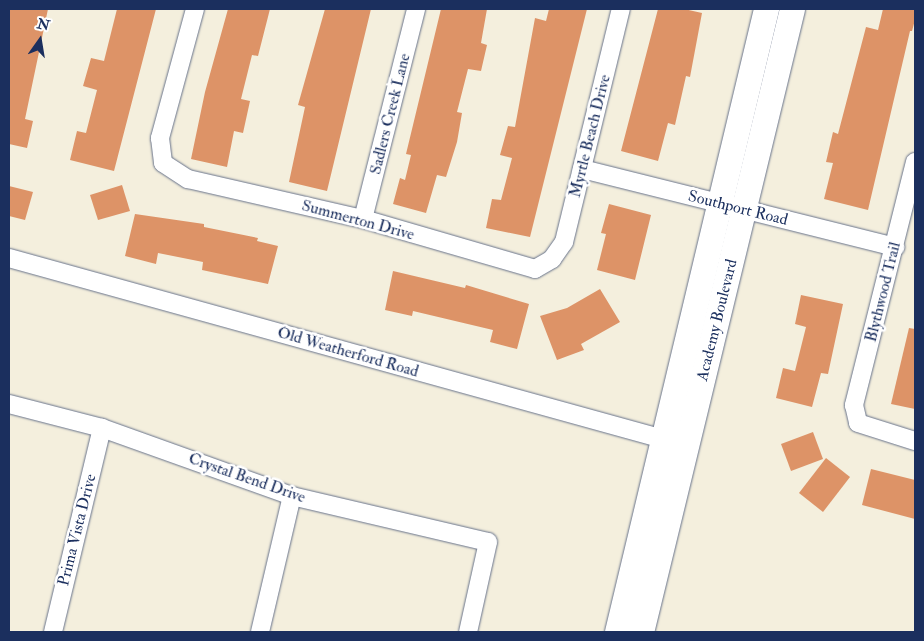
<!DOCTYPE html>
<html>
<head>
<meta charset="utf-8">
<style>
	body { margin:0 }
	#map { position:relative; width:924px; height:641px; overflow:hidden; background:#f4efdd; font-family:"IM FELL Double Pica",serif }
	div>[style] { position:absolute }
	.building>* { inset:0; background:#dd9367 }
	.roads { filter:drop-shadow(0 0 1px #67728a) drop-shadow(0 0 1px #67728a) }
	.minor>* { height:18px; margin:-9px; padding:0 9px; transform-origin:9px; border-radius:9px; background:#fff }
	.secondary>* { height:25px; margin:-12.5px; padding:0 12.5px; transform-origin:12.5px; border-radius:12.5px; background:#fff }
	span { translate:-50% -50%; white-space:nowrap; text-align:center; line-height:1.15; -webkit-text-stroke:5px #fff; paint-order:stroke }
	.street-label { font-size:16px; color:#1b2f5e }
	.frame { position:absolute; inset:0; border:10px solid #1b2f5e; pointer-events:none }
	.north { position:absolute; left:15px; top:15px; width:50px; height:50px; -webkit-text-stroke:4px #fff; paint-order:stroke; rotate:13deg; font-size:14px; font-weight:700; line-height:20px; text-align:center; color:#1b2f5e }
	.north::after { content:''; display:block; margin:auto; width:18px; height:22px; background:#1b2f5e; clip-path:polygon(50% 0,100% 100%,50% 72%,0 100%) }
</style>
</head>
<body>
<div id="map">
	<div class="building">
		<i style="clip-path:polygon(9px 9px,48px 9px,25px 119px,33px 121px,27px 148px,9px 144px)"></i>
		<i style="clip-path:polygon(117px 9px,156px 9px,114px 171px,70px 160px,77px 131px,86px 133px,97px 90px,83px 86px,91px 58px,104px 61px)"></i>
		<i style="clip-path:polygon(228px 9px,270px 9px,258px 56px,252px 55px,241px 99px,250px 101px,243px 133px,234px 131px,227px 167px,191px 159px,205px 92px)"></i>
		<i style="clip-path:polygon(325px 9px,371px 9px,327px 191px,289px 182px,305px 107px,298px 105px)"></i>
		<i style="clip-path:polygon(441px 9px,487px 9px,481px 43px,487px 45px,481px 71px,468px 69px,457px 112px,462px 113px,457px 142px,446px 177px,437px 175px,426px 213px,393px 204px,400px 178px,405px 180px,411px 155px,406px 154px)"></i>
		<i style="clip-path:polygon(549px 9px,587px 9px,530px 237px,486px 228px,492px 199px,501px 200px,512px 158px,500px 155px,508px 126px,515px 127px,535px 18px,546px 21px)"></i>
		<i style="clip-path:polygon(658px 9px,684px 9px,702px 13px,690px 77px,686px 76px,675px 125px,668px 123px,658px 161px,621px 151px)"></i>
		<i style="clip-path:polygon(883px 9px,915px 9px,915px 20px,912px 31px,910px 31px,868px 210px,824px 199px,833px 163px,826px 162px,833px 132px,838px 134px,866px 27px,878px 30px)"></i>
		<i style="clip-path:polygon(122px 185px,130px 211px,98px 220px,90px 195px)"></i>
		<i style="clip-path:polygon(9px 186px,33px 192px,25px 220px,9px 216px)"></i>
		<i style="clip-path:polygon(609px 204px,651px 215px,635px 280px,597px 270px,606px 234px,601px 233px)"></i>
		<i style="clip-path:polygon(135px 214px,204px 224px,204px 227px,258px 238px,257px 241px,278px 246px,268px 284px,202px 270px,203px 262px,158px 253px,156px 264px,125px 256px)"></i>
		<i style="clip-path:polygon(393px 271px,465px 288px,466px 285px,529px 304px,517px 349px,490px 342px,493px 330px,413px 311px,412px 316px,385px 310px)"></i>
		<i style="clip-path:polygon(600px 289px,620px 322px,581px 344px,584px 350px,557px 360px,540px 316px,567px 308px)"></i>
		<i style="clip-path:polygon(801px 295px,843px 304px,828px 374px,821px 373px,812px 407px,776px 398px,783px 368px,795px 371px,806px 327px,795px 324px)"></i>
		<i style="clip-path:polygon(909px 328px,915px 329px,915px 409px,891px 404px)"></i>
		<i style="clip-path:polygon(813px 432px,823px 459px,791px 471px,781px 444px)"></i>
		<i style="clip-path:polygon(826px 458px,850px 477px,823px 512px,799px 493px)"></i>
		<i style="clip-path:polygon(871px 469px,915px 480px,915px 519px,862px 505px)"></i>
	</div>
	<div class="roads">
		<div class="minor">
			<i style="left:195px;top:9px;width:134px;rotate:105.2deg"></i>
			<i style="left:160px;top:138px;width:25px;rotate:83deg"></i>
			<i style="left:163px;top:163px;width:30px;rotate:33deg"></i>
			<i style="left:188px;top:179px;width:180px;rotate:12.9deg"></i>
			<i style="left:363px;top:219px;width:179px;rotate:16.2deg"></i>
			<i style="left:535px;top:269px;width:20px;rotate:-30deg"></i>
			<i style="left:552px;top:259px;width:21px;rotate:-55deg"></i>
			<i style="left:564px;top:242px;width:240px;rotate:-76.3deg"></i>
			<i style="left:915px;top:162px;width:251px;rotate:104.1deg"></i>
			<i style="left:854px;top:405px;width:18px;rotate:77deg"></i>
			<i style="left:858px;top:423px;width:60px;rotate:17.5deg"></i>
			<i style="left:582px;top:169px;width:323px;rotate:14deg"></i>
			<i style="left:363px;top:219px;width:217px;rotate:-75.8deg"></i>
			<i style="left:9px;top:258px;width:690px;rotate:15.47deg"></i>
			<i style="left:9px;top:404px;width:96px;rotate:14.5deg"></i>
			<i style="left:102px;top:428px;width:202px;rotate:19.7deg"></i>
			<i style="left:292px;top:496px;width:201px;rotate:13.2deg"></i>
			<i style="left:488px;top:542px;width:92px;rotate:102.5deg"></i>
			<i style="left:53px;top:632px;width:210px;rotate:-76.5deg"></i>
			<i style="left:260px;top:632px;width:140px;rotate:-76.8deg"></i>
		</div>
		<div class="secondary">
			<i style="left:617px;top:632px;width:641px;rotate:-76.55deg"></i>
			<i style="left:641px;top:632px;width:641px;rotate:-76.38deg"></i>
		</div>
	</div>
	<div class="street-label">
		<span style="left:390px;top:114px;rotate:-76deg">Sadlers Creek Lane</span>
		<span style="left:590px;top:136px;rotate:-76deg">Myrtle Beach Drive</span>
		<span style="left:738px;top:208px;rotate:14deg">Southport Road</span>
		<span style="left:358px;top:220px;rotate:15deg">Summerton Drive</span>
		<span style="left:883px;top:292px;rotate:-76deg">Blythwood Trail</span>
		<span style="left:717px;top:320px;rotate:-76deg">Academy Boulevard</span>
		<span style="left:348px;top:352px;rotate:16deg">Old Weatherford Road</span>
		<span style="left:247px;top:478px;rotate:19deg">Crystal Bend Drive</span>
		<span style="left:77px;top:530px;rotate:-76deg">Prima Vista Drive</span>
	</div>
	<div class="frame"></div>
	<div class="north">N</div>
</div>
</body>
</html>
